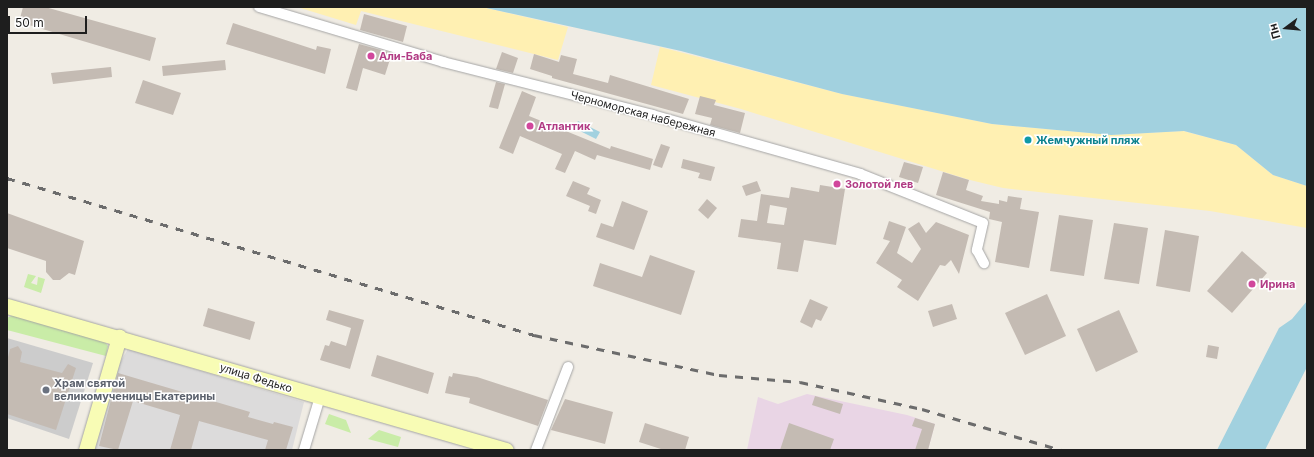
<!DOCTYPE html>
<html>
<head>
<meta charset="utf-8">
<style>
	body { margin:0 }
	#map { position:relative; width:1314px; height:457px; overflow:hidden; background:#f0ece4; font-family:Inter,sans-serif }
	div>[style] { position:absolute }
	.residential>* { inset:0; background:#dcdbdb }
	.industrial>* { inset:0; background:#e9d5e5 }
	.religious>* { inset:0; background:#ccc }
	.grass>* { inset:0; background:#c9eca7 }
	.sand>* { inset:0; background:#fff0b2 }
	.water>* { inset:0; background:#a2d1df }
	.building>* { inset:0; background:#c4bbb3 }
	.roads { filter:drop-shadow(0 0 1px #a5a5a5) drop-shadow(0 0 1px #a5a5a5) }
	.minor>* { height:10px; margin:-5px; padding:0 5px; transform-origin:5px; border-radius:5px; background:#fff }
	.secondary>* { height:15px; margin:-7.5px; padding:0 7.5px; transform-origin:7.5px; border-radius:7.5px; background:#f8fcb5 }
	.rail>* { height:3px; margin-top:-1.5px; transform-origin:0; background:repeating-linear-gradient(90deg,#6c6c6c 0 8px,transparent 0 16px) }
	.dots>* { width:11px; height:11px; translate:-50% -50%; box-sizing:border-box; border:2px solid #fff; border-radius:50% }
	span { translate:-50% -50%; white-space:nowrap; text-align:center; line-height:1.15; -webkit-text-stroke:3px #fff; paint-order:stroke }
	.hotel-label { font-size:11px; color:#b23c85; font-weight:700 }
	.left { translate:0 -50%; text-align:left }
	.street-label { font-size:11px; color:#1e1e1e }
	.culture-label { font-size:11px; color:#0d838f; font-weight:700 }
	.worship-label { font-size:11px; color:#5b616d; font-weight:700 }
	.frame { position:absolute; inset:0; border:8px solid #1e1e1e; pointer-events:none }
	.north { position:absolute; left:1266px; top:8px; width:40px; height:40px; -webkit-text-stroke:3px #fff; paint-order:stroke; rotate:254deg; font-size:11px; font-weight:700; line-height:16px; text-align:center; color:#1e1e1e }
	.north::after { content:''; display:block; margin:auto; width:14px; height:18px; background:#1e1e1e; clip-path:polygon(50% 0,100% 100%,50% 72%,0 100%) }
	.scale { position:absolute; left:8px; top:16px; width:79px; height:18px; box-sizing:border-box; border:2px solid #1e1e1e; border-top:0; padding-left:5px; font-size:12px; line-height:14px; white-space:nowrap; color:#1e1e1e; -webkit-text-stroke:3px #fff; paint-order:stroke }
</style>
</head>
<body>
<div id="map">
	<div class="residential">
		<i style="clip-path:polygon(128px 349px,304px 402px,292px 450px,92px 450px,116px 369px)"></i>
	</div>
	<div class="industrial">
		<i style="clip-path:polygon(807px 394px,907px 415px,935px 424px,928px 450px,747px 450px,758px 397px,778px 404px)"></i>
	</div>
	<div class="religious">
		<i style="clip-path:polygon(7px 338px,93px 363px,69px 439px,7px 418px)"></i>
	</div>
	<div class="grass">
		<i style="clip-path:polygon(28px 274px,36px 276px,31px 283px,37px 285px,38px 277px,45px 279px,41px 293px,24px 287px)"></i>
		<i style="clip-path:polygon(15px 314px,102px 338px,108px 346px,106px 356px,7px 330px,7px 318px)"></i>
		<i style="clip-path:polygon(329px 414px,346px 420px,351px 433px,325px 424px)"></i>
		<i style="clip-path:polygon(379px 430px,401px 437px,398px 447px,368px 439px)"></i>
	</div>
	<div class="sand">
		<i style="clip-path:polygon(297px 7px,482px 7px,568px 27px,558px 60px,361px 11px,356px 25px)"></i>
		<i style="clip-path:polygon(660px 47px,842px 94px,992px 124px,1111px 135px,1183px 131px,1236px 145px,1273px 175px,1307px 186px,1307px 228px,1210px 211px,1003px 188px,970px 180px,741px 109px,651px 85px)"></i>
	</div>
	<div class="water">
		<i style="clip-path:polygon(482px 7px,1307px 7px,1307px 186px,1273px 175px,1236px 145px,1184px 131px,1111px 135px,992px 124px,842px 94px,681px 51px)"></i>
		<i style="clip-path:polygon(578px 121px,600px 132px,596px 139px,574px 128px)"></i>
		<i style="clip-path:polygon(1307px 301px,1307px 367px,1265px 450px,1217px 450px,1279px 328px,1292px 319px)"></i>
	</div>
	<div class="building">
		<i style="clip-path:polygon(23px 7px,45px 7px,156px 38px,150px 61px,19px 22px)"></i>
		<i style="clip-path:polygon(364px 14px,407px 26px,403px 42px,360px 30px)"></i>
		<i style="clip-path:polygon(233px 23px,316px 50px,317px 46px,331px 49px,325px 74px,226px 44px)"></i>
		<i style="clip-path:polygon(359px 44px,392px 53px,385px 75px,363px 68px,357px 91px,346px 88px)"></i>
		<i style="clip-path:polygon(502px 52px,518px 58px,513px 73px,496px 69px)"></i>
		<i style="clip-path:polygon(534px 54px,559px 62px,561px 55px,577px 59px,573px 74px,608px 83px,610px 75px,689px 99px,683px 114px,552px 78px,552px 76px,530px 69px)"></i>
		<i style="clip-path:polygon(225px 60px,226px 70px,163px 76px,162px 66px)"></i>
		<i style="clip-path:polygon(111px 67px,112px 77px,53px 84px,51px 73px)"></i>
		<i style="clip-path:polygon(143px 80px,181px 93px,173px 115px,135px 103px)"></i>
		<i style="clip-path:polygon(496px 82px,505px 84px,498px 109px,489px 107px)"></i>
		<i style="clip-path:polygon(522px 91px,536px 97px,529px 116px,610px 149px,611px 146px,653px 159px,650px 170px,597px 155px,595px 160px,575px 151px,565px 173px,555px 169px,562px 154px,520px 136px,513px 154px,499px 148px)"></i>
		<i style="clip-path:polygon(700px 96px,716px 100px,714px 105px,745px 113px,740px 133px,710px 125px,712px 118px,695px 114px)"></i>
		<i style="clip-path:polygon(661px 144px,670px 147px,662px 168px,653px 165px)"></i>
		<i style="clip-path:polygon(683px 159px,715px 167px,711px 181px,698px 178px,700px 173px,681px 168px)"></i>
		<i style="clip-path:polygon(904px 162px,923px 167px,918px 183px,899px 177px)"></i>
		<i style="clip-path:polygon(943px 172px,969px 180px,966px 190px,983px 196px,981px 201px,999px 204px,999px 200px,1007px 202px,1008px 196px,1022px 198px,1020px 209px,1039px 212px,1029px 268px,995px 262px,1002px 222px,989px 219px,990px 212px,936px 195px)"></i>
		<i style="clip-path:polygon(573px 181px,590px 188px,587px 194px,601px 200px,596px 214px,588px 211px,590px 206px,566px 196px)"></i>
		<i style="clip-path:polygon(757px 181px,761px 191px,746px 196px,742px 186px)"></i>
		<i style="clip-path:polygon(evenodd,820px 185px,845px 189px,836px 245px,804px 240px,798px 272px,777px 269px,781px 243px,738px 237px,741px 219px,757px 221px,761px 194px,789px 198px,791px 187px,819px 192px,820px 185px,770px 205px,787px 208px,784px 225px,767px 223px,770px 205px)"></i>
		<i style="clip-path:polygon(707px 199px,717px 208px,708px 219px,698px 210px)"></i>
		<i style="clip-path:polygon(622px 201px,648px 211px,634px 250px,596px 237px,601px 223px,613px 227px)"></i>
		<i style="clip-path:polygon(7px 213px,84px 241px,75px 275px,69px 273px,60px 280px,53px 280px,46px 272px,46px 261px,7px 248px)"></i>
		<i style="clip-path:polygon(1059px 215px,1093px 220px,1084px 276px,1050px 271px)"></i>
		<i style="clip-path:polygon(889px 221px,906px 227px,897px 253px,912px 263px,921px 249px,908px 229px,919px 222px,926px 233px,936px 222px,969px 235px,959px 274px,951px 260px,945px 266px,940px 265px,918px 301px,897px 287px,902px 280px,876px 263px,890px 241px,883px 239px)"></i>
		<i style="clip-path:polygon(1114px 223px,1148px 228px,1139px 284px,1104px 279px)"></i>
		<i style="clip-path:polygon(1165px 230px,1199px 236px,1190px 292px,1156px 286px)"></i>
		<i style="clip-path:polygon(1242px 251px,1267px 273px,1232px 313px,1207px 291px)"></i>
		<i style="clip-path:polygon(650px 255px,695px 271px,681px 315px,593px 286px,600px 263px,642px 277px)"></i>
		<i style="clip-path:polygon(1047px 294px,1066px 336px,1025px 355px,1005px 313px)"></i>
		<i style="clip-path:polygon(810px 299px,828px 307px,821px 321px,816px 319px,812px 328px,800px 322px)"></i>
		<i style="clip-path:polygon(952px 304px,957px 319px,933px 327px,928px 311px)"></i>
		<i style="clip-path:polygon(208px 308px,255px 322px,250px 340px,203px 326px)"></i>
		<i style="clip-path:polygon(329px 310px,364px 320px,350px 369px,320px 360px,325px 345px,329px 346px,331px 341px,346px 346px,351px 328px,326px 320px)"></i>
		<i style="clip-path:polygon(1119px 310px,1138px 352px,1096px 372px,1077px 329px)"></i>
		<i style="clip-path:polygon(1208px 345px,1219px 347px,1217px 359px,1206px 357px)"></i>
		<i style="clip-path:polygon(18px 346px,22px 352px,20px 362px,62px 373px,68px 364px,76px 368px,56px 430px,7px 414px,7px 361px,10px 349px)"></i>
		<i style="clip-path:polygon(377px 355px,434px 373px,428px 394px,371px 376px)"></i>
		<i style="clip-path:polygon(118px 373px,250px 412px,248px 417px,273px 424px,274px 422px,293px 427px,286px 450px,265px 450px,268px 440px,199px 421px,191px 450px,170px 450px,180px 415px,133px 401px,118px 450px,99px 446px)"></i>
		<i style="clip-path:polygon(453px 373px,477px 377px,548px 400px,538px 426px,469px 403px,470px 398px,445px 393px,449px 376px,452px 377px)"></i>
		<i style="clip-path:polygon(815px 396px,843px 404px,840px 414px,812px 405px)"></i>
		<i style="clip-path:polygon(565px 399px,613px 412px,605px 444px,551px 430px)"></i>
		<i style="clip-path:polygon(915px 418px,935px 424px,928px 450px,915px 450px,922px 429px,912px 426px)"></i>
		<i style="clip-path:polygon(645px 423px,689px 437px,685px 450px,664px 450px,639px 442px)"></i>
		<i style="clip-path:polygon(789px 423px,834px 439px,830px 450px,780px 450px)"></i>
	</div>
	<div class="roads">
		<div class="minor">
			<i style="left:259px;top:7px;width:192px;rotate:16.6deg"></i>
			<i style="left:443px;top:62px;width:216px;rotate:14.2deg"></i>
			<i style="left:652px;top:115px;width:216px;rotate:15.8deg"></i>
			<i style="left:860px;top:174px;width:132px;rotate:21.7deg"></i>
			<i style="left:983px;top:223px;width:28px;rotate:103deg"></i>
			<i style="left:977px;top:250px;width:15px;rotate:62deg"></i>
			<i style="left:304px;top:450px;width:55px;rotate:-73.2deg"></i>
			<i style="left:536px;top:450px;width:89px;rotate:-68.9deg"></i>
		</div>
		<div class="secondary">
			<i style="left:7px;top:306px;width:519px;rotate:16.1deg"></i>
			<i style="left:86px;top:450px;width:118px;rotate:-73.7deg"></i>
		</div>
	</div>
	<div class="rail">
		<i style="left:7px;top:178px;width:550px;rotate:16.59deg"></i>
		<i style="left:534px;top:335px;width:189px;rotate:12.2deg"></i>
		<i style="left:719px;top:375px;width:81px;rotate:4.9deg"></i>
		<i style="left:800px;top:382px;width:125px;rotate:12.5deg"></i>
		<i style="left:922px;top:409px;width:145px;rotate:16.4deg"></i>
	</div>
	<div class="dots">
		<i style="left:371px;top:56px;background:#d1479c"></i>
		<i style="left:530px;top:126px;background:#d1479c"></i>
		<i style="left:1028px;top:140px;background:#0f9aa8"></i>
		<i style="left:837px;top:184px;background:#d1479c"></i>
		<i style="left:1252px;top:284px;background:#d1479c"></i>
		<i style="left:46px;top:390px;background:#6b7280"></i>
	</div>
	<div class="hotel-label">
		<span class="left" style="left:379px;top:56px">Али-Баба</span>
		<span class="left" style="left:538px;top:126px">Атлантик</span>
		<span class="left" style="left:845px;top:184px">Золотой лев</span>
		<span class="left" style="left:1260px;top:284px">Ирина</span>
	</div>
	<div class="street-label">
		<span style="left:643px;top:114px;rotate:15deg">Черноморская набережная</span>
		<span style="left:256px;top:378px;rotate:17deg">улица Федько</span>
	</div>
	<div class="culture-label">
		<span class="left" style="left:1036px;top:140px">Жемчужный пляж</span>
	</div>
	<div class="worship-label">
		<span class="left" style="left:54px;top:390px">Храм святой<br>великомученицы Екатерины</span>
	</div>
	<div class="frame"></div>
	<div class="north">Пн</div>
	<div class="scale">50 m</div>
</div>
</body>
</html>
